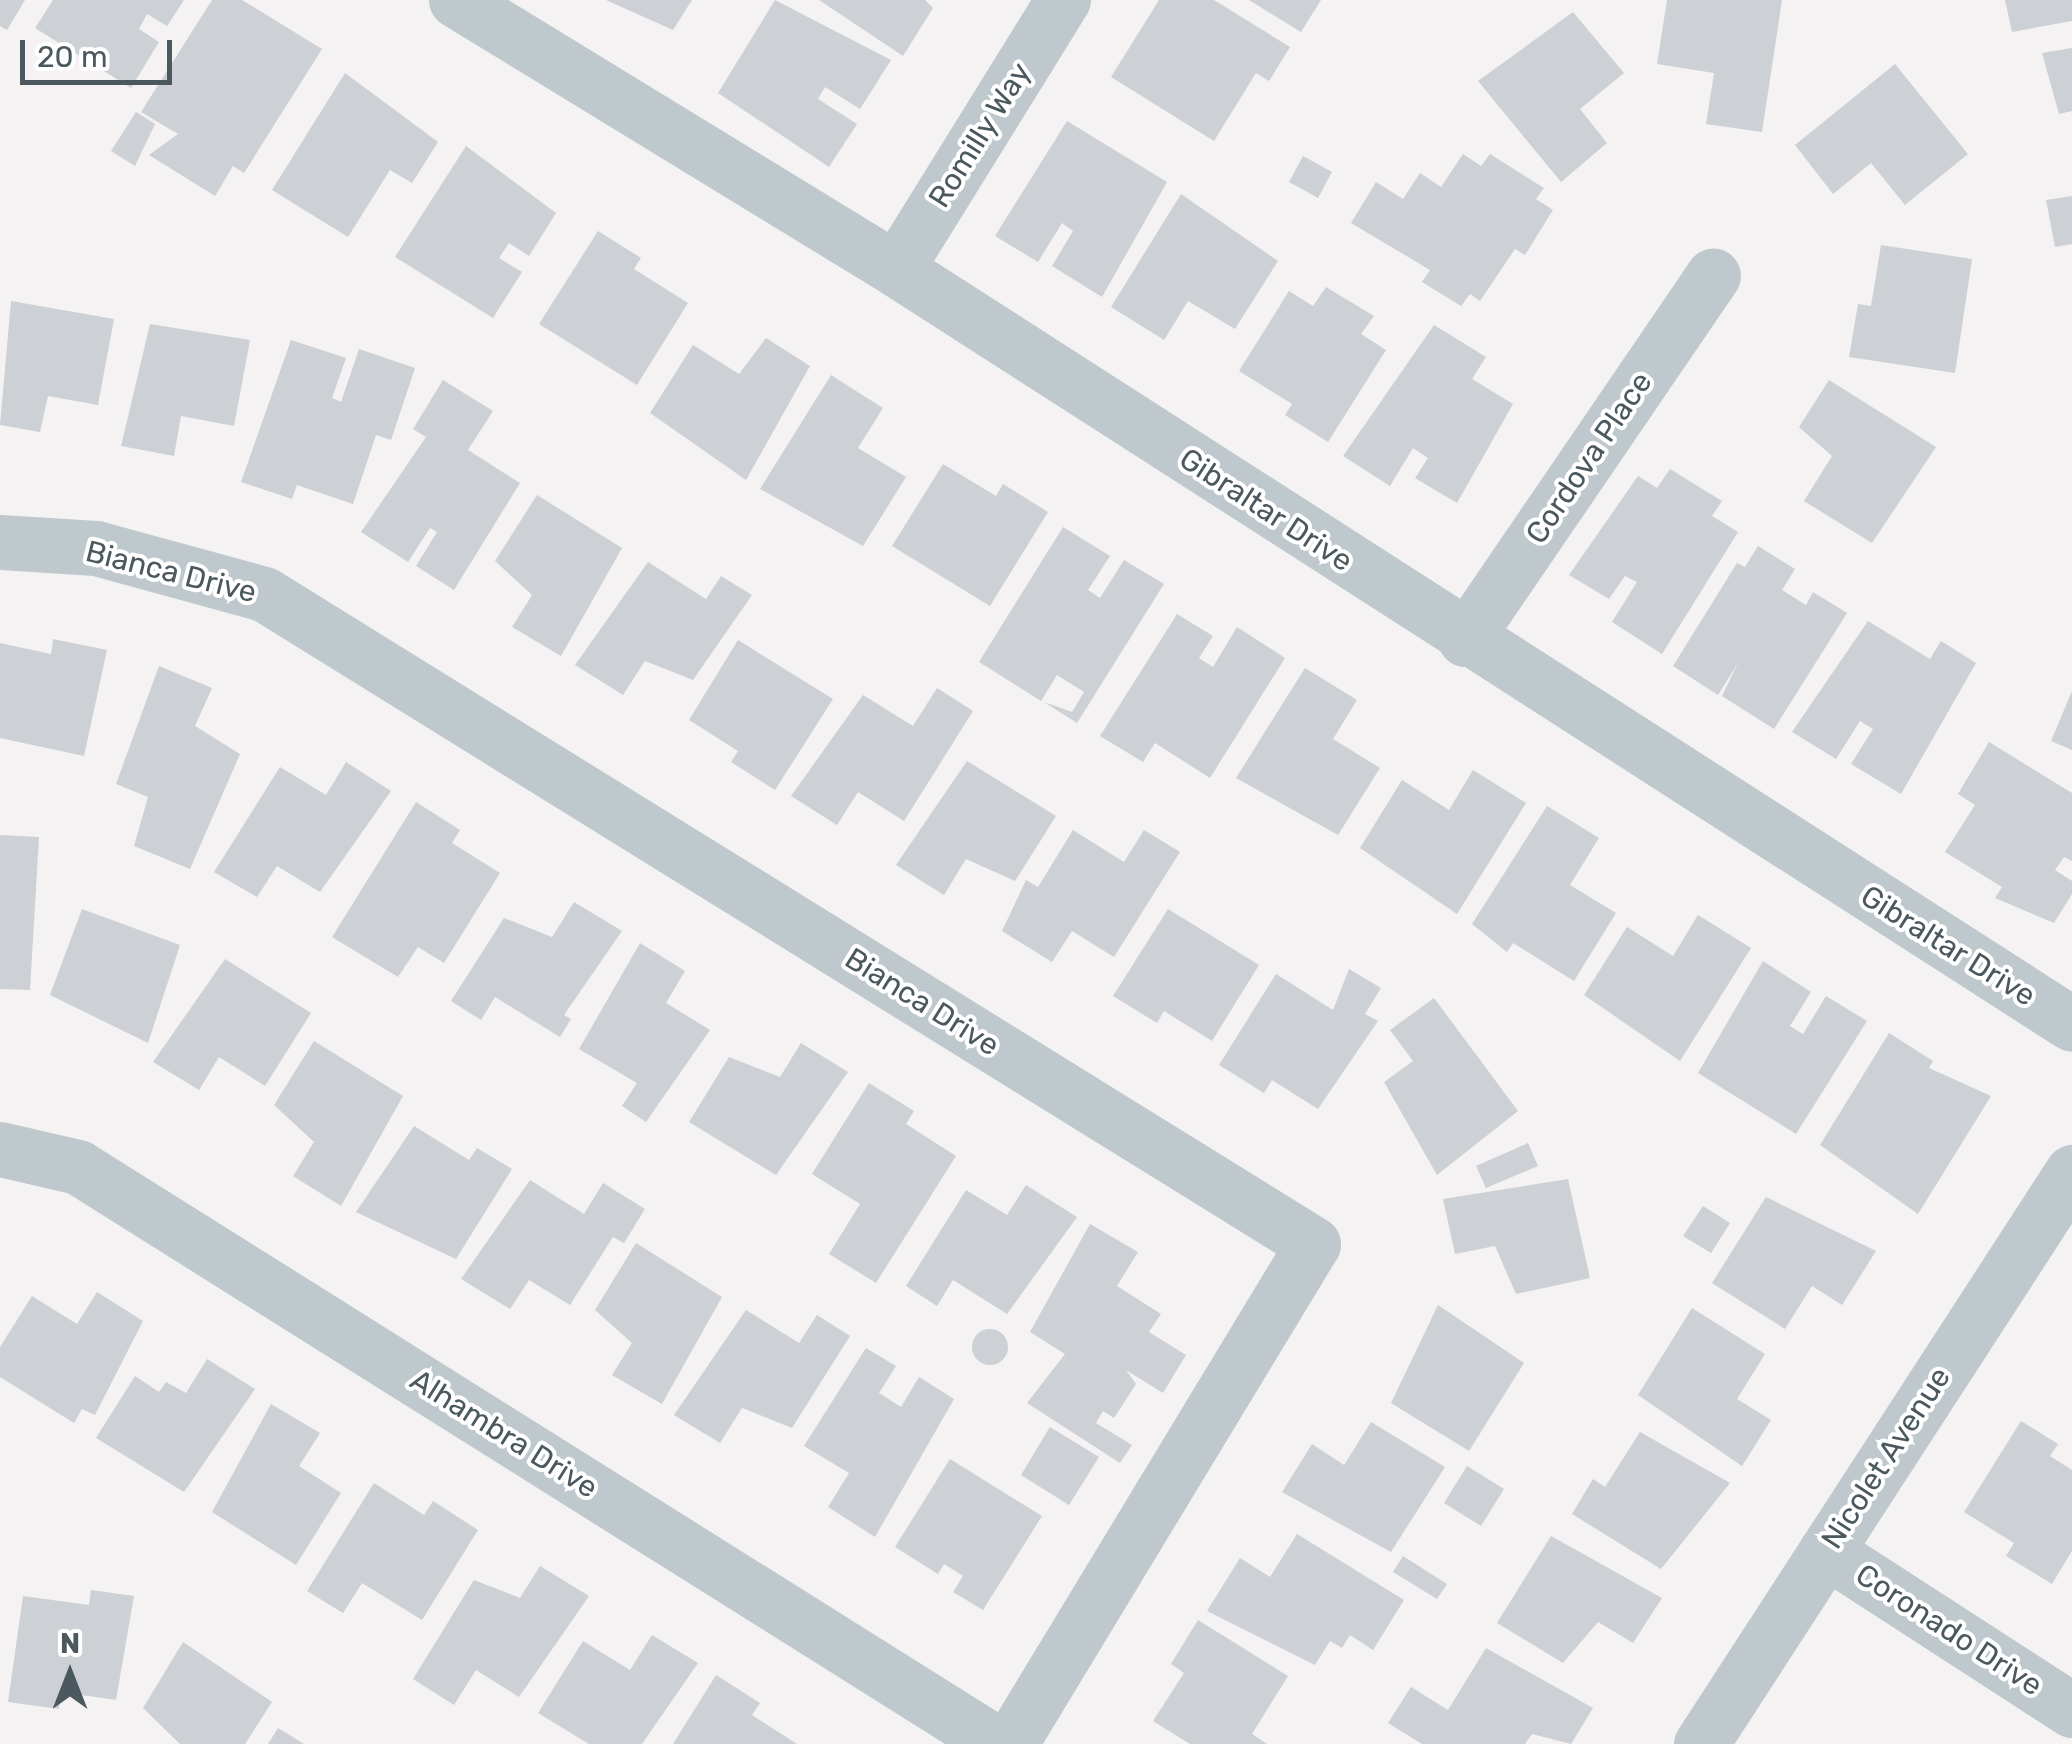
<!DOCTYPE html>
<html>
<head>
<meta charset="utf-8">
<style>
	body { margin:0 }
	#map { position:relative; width:2072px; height:1744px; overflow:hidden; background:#f4f2f3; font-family:Rubik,sans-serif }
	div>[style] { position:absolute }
	.building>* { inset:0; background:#cdd0d4 }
	.round { border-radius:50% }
	.minor>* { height:55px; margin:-27.5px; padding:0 27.5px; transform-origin:27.5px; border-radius:27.5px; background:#bfc9cd }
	span { translate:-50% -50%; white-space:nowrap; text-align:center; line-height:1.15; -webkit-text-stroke:8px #fff; paint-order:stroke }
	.street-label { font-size:30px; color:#4b595e }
	.north { position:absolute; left:20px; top:1624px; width:100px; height:100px; -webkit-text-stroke:8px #fff; paint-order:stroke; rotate:0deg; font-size:28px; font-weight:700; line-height:40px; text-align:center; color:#4b595e }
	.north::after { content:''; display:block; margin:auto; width:35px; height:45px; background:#4b595e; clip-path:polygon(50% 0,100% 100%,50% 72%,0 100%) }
	.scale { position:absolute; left:20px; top:40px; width:152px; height:45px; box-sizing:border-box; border:5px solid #4b595e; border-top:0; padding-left:12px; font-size:30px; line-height:35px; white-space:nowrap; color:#4b595e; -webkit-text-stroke:8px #fff; paint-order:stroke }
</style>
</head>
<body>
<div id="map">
	<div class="building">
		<i style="clip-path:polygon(0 0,25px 0,7px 30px,0 26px)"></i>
		<i style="clip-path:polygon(53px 0,184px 0,167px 26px,147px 14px,139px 29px,159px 42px,131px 88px,35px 28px)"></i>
		<i style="clip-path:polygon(212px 0,242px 0,322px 49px,244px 173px,233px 166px,215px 196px,149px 155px,178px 134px,141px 112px)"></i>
		<i style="clip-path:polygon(606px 0,692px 0,673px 30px)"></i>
		<i style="clip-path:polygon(775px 0,891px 60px,860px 109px,825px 87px,818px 99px,857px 124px,829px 167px,718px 93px)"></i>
		<i style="clip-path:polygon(819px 0,925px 0,933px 8px,903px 56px)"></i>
		<i style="clip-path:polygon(1159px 0,1214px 0,1290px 47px,1269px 81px,1256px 73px,1214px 141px,1111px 77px)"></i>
		<i style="clip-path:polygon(1249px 0,1321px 0,1301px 32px)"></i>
		<i style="clip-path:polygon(1667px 0,1782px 0,1762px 132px,1706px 124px,1714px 73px,1657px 64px)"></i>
		<i style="clip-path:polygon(2005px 0,2072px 0,2072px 21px,2012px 32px)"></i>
		<i style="clip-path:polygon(1573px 12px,1624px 73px,1580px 109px,1607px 143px,1561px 182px,1478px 81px)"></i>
		<i style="clip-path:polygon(2072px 48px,2072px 111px,2059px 114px,2042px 53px)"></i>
		<i style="clip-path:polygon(1895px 64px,1968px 154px,1905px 205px,1871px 163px,1833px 194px,1795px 145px)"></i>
		<i style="clip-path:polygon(345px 73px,438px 142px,412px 183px,390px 170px,348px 237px,272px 190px)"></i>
		<i style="clip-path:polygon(136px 112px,155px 124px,135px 166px,111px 151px)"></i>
		<i style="clip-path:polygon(1067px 121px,1167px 182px,1102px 297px,1052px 266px,1073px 231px,1062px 223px,1038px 262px,995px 236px)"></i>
		<i style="clip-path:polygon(466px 146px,556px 213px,529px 256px,509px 243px,499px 258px,522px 272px,493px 318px,395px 257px)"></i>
		<i style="clip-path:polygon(1463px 154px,1481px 166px,1490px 154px,1544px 188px,1536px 199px,1553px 210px,1525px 255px,1515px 249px,1480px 301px,1470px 294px,1461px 306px,1422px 282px,1430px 270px,1351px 223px,1376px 182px,1403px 199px,1420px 173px,1441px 187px)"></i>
		<i style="clip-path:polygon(1303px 156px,1332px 172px,1318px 198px,1289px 182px)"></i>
		<i style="clip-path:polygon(1181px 194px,1278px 261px,1235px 329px,1188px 301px,1164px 340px,1111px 307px)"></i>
		<i style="clip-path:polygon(2072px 196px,2072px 244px,2055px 247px,2046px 200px)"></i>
		<i style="clip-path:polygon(598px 231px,641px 258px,634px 269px,688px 303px,637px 385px,539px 324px)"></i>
		<i style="clip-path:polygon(1881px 245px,1972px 259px,1955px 373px,1849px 357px,1858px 304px,1871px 306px)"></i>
		<i style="clip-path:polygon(1326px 287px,1374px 316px,1361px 334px,1386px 350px,1328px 442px,1285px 415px,1292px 404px,1239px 371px,1289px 291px,1313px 306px)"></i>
		<i style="clip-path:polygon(11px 301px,114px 319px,98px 405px,48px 396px,40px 432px,0 425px)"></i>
		<i style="clip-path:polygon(150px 324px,250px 340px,234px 426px,181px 416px,174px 456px,121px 446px)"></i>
		<i style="clip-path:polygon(1434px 325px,1486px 357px,1472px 379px,1513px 404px,1457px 503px,1415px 478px,1428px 458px,1413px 448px,1390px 486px,1343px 456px)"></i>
		<i style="clip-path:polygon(766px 338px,810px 366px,746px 480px,650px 413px,693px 345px,739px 374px)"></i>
		<i style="clip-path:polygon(291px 340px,346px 358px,332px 398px,341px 402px,359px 349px,415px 368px,391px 440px,376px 435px,353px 504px,297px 485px,292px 499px,241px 482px)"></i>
		<i style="clip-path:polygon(831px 375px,883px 408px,858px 448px,906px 477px,863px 546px,760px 489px)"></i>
		<i style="clip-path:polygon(443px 380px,493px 411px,468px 450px,520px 483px,454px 590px,416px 566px,437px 532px,430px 528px,408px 562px,361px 532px,426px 437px,413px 429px)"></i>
		<i style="clip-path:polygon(1829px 380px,1936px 447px,1872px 543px,1804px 501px,1832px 456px,1799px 427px)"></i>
		<i style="clip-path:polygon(943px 464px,996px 496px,1003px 484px,1048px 512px,990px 606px,892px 546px)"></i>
		<i style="clip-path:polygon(1670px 469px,1722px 501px,1712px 516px,1738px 532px,1662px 654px,1612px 622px,1637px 582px,1625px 576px,1609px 599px,1569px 575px,1638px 476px,1657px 488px)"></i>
		<i style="clip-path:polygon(537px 495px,622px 548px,561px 656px,512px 627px,532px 595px,495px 561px)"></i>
		<i style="clip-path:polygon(1063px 527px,1110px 556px,1088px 590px,1100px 598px,1124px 560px,1164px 584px,1077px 723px,1044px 702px,1072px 712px,1084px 692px,1057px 675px,1041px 701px,979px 662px)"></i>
		<i style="clip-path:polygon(1758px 546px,1795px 569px,1782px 590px,1806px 605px,1813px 592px,1847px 613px,1774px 729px,1722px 696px,1738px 663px,1718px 695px,1673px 666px,1737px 563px,1745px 567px)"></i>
		<i style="clip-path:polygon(648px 562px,706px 599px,721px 576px,752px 595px,693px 680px,645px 661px,623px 695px,575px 665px)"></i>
		<i style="clip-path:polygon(1177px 614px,1213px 636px,1199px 658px,1213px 667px,1237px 627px,1285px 658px,1210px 778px,1155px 743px,1143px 762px,1100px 736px)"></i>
		<i style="clip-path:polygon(1868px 621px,1930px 659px,1941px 641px,1976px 663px,1901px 794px,1851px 764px,1873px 729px,1860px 721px,1836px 759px,1792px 732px)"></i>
		<i style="clip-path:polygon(53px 639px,107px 650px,84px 756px,0 738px,0 643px,51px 654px)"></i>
		<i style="clip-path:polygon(738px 640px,833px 699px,775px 790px,731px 762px,738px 751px,689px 720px)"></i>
		<i style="clip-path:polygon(159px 666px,212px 688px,195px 726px,240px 754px,190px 869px,134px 846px,148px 797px,116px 784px)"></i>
		<i style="clip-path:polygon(1305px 668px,1357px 700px,1333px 739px,1380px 768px,1338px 835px,1236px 778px)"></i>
		<i style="clip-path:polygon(937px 688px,973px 711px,904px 821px,858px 792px,837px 825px,791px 796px,863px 695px,913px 726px)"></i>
		<i style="clip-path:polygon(2072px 691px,2072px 750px,2051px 741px)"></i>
		<i style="clip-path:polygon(1989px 742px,2072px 793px,2072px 861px,2064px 857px,2055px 870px,2072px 881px,2072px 894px,2054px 923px,1995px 898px,2002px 887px,1945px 852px,1975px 805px,1958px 794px)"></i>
		<i style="clip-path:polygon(967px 761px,1056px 816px,1015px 881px,966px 859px,944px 895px,896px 865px)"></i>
		<i style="clip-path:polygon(346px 762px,391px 791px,320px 892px,277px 866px,257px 897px,214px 872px,280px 767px,326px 795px)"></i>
		<i style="clip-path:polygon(1473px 770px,1526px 803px,1457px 914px,1360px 848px,1402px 780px,1449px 810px)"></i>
		<i style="clip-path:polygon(416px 802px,460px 830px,452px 843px,500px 873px,444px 963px,418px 947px,398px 977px,332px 937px)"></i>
		<i style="clip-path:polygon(1547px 806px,1599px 838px,1570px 885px,1616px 913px,1574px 981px,1513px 943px,1507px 952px,1472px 924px)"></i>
		<i style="clip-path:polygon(1073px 830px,1124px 862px,1144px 830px,1180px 852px,1114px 957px,1072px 931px,1052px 962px,1002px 931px,1026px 880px,1038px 887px)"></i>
		<i style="clip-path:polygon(0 835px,39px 837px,30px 990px,0 989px)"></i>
		<i style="clip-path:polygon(574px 902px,622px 931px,564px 1015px,571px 1019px,560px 1037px,495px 997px,481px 1020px,451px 1001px,504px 918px,552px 937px)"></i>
		<i style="clip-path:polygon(82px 909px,180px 945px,148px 1043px,50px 995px)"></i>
		<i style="clip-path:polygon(1168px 909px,1259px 965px,1212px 1041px,1164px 1011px,1157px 1023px,1113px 996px)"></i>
		<i style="clip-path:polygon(1698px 915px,1751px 948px,1680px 1061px,1584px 995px,1627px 927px,1673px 956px)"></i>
		<i style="clip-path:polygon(640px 943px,685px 971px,666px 1003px,710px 1030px,646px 1122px,622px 1106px,637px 1083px,579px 1049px)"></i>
		<i style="clip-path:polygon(225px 959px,311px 1013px,265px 1086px,219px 1057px,199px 1090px,153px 1062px)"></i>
		<i style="clip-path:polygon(1763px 961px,1811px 992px,1790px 1026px,1803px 1034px,1826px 996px,1867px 1021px,1796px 1134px,1698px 1073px)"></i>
		<i style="clip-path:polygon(1349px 969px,1381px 988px,1365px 1014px,1378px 1021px,1318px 1109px,1272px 1080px,1264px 1093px,1219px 1065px,1276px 974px,1333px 1010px)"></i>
		<i style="clip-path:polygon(1434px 998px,1518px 1111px,1437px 1175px,1384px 1082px,1413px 1061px,1390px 1030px)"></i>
		<i style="clip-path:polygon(1889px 1033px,1933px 1061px,1929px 1068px,1991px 1096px,1918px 1214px,1820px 1145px)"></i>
		<i style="clip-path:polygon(314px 1041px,403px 1096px,341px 1206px,293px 1176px,314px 1142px,274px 1105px)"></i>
		<i style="clip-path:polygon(801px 1043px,848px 1072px,776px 1175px,689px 1122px,729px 1057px,780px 1077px)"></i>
		<i style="clip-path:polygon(869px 1083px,914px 1111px,906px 1124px,956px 1156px,876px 1283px,829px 1254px,860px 1204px,812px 1174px)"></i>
		<i style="clip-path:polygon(414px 1126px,469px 1160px,477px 1148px,512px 1169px,456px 1259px,356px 1212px)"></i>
		<i style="clip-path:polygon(1528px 1143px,1538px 1166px,1486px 1188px,1476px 1166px)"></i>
		<i style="clip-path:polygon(1568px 1179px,1590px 1278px,1516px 1294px,1495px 1246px,1455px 1254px,1443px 1199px)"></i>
		<i style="clip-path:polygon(530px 1180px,584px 1214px,603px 1183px,645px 1209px,624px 1243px,613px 1237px,570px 1305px,529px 1280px,510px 1309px,461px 1279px)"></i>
		<i style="clip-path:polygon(1026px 1185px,1077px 1217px,1007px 1314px,953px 1280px,937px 1306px,906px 1286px,966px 1190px,1007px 1215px)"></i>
		<i style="clip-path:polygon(1766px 1197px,1876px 1251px,1842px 1305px,1812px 1286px,1785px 1329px,1712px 1283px)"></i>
		<i style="clip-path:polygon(1703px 1206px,1730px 1223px,1711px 1253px,1683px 1236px)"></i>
		<i style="clip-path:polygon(1090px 1224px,1138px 1252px,1117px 1286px,1161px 1314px,1149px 1332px,1186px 1355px,1163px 1393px,1126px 1370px,1136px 1384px,1114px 1418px,1103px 1411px,1096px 1423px,1132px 1445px,1120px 1463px,1027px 1403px,1065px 1354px,1030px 1332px)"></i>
		<i style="clip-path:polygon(636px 1243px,722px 1297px,662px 1404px,612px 1375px,632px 1343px,595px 1310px)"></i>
		<i style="clip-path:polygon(97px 1292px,143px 1321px,95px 1415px,82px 1409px,74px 1423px,0 1377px,0 1347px,32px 1296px,77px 1324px)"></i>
		<i style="clip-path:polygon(1438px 1305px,1524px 1363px,1469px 1451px,1391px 1403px)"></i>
		<i style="clip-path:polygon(1692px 1308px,1765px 1354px,1737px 1399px,1771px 1420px,1742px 1466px,1638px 1395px)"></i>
		<i style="clip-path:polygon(746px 1310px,799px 1343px,817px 1315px,850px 1336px,792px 1428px,742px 1408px,720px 1443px,674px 1415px)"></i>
		<i class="round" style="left:972px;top:1329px;width:36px;height:36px"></i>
		<i style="clip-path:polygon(866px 1348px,896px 1366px,879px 1393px,901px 1407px,919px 1377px,954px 1399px,875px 1537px,828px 1507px,849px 1473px,804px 1446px)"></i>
		<i style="clip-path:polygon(207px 1359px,255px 1389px,184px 1492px,96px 1438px,135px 1376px,159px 1392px,166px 1382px,186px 1393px)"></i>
		<i style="clip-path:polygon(271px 1404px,320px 1433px,299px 1466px,341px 1493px,296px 1565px,212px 1512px)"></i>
		<i style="clip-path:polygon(2021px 1421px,2058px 1444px,2050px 1456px,2072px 1470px,2072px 1551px,2052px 1584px,2006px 1556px,2014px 1543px,1964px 1512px)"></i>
		<i style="clip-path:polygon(1371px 1422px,1445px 1467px,1391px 1552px,1282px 1492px,1312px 1444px,1344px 1465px)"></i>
		<i style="clip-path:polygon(1050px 1427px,1099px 1457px,1069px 1505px,1021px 1475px)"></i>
		<i style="clip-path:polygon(1640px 1432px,1730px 1483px,1661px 1569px,1572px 1514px,1593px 1479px,1605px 1487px)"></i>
		<i style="clip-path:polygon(950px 1459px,1042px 1516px,983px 1610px,953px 1592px,963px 1576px,944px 1564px,938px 1574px,895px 1547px)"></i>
		<i style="clip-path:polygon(1467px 1466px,1504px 1489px,1481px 1526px,1444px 1503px)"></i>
		<i style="clip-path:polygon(374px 1483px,424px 1515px,433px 1501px,478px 1530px,422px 1620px,362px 1583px,343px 1613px,307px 1591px)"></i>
		<i style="clip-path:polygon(1297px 1534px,1404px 1600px,1373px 1650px,1350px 1635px,1342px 1648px,1330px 1641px,1315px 1665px,1207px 1611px,1240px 1558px,1270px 1577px)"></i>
		<i style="clip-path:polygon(1551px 1536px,1662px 1598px,1633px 1643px,1598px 1622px,1563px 1663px,1497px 1623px)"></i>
		<i style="clip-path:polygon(1403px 1556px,1447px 1584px,1437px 1599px,1393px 1572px)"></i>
		<i style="clip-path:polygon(540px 1566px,589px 1596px,519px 1697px,476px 1670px,454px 1705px,413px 1679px,474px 1580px,520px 1598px)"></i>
		<i style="clip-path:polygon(91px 1590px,134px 1596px,116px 1700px,61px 1692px,59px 1709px,8px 1702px,23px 1596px,89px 1605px)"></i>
		<i style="clip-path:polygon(1198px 1620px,1288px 1676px,1252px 1734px,1267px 1744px,1190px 1744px,1153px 1721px,1184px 1673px,1171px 1664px)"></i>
		<i style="clip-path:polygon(652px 1635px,698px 1663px,642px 1744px,589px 1744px,538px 1713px,583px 1641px,630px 1670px)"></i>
		<i style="clip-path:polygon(183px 1642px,272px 1702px,245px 1744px,180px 1744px,143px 1708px)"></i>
		<i style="clip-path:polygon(1486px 1648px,1593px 1708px,1571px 1744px,1532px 1734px,1525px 1744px,1422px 1744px,1388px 1723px,1411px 1687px,1448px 1710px)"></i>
		<i style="clip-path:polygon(716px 1675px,760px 1703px,752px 1715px,797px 1744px,673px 1744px)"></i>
		<i style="clip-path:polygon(278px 1728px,304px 1744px,268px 1744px)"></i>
	</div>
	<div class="minor">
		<i style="left:456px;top:0;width:516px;rotate:31.44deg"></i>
		<i style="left:896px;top:269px;width:1397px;rotate:32.7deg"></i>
		<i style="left:896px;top:269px;width:317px;rotate:-58.2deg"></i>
		<i style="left:0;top:542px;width:96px;rotate:3.6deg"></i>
		<i style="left:96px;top:548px;width:174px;rotate:15.3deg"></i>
		<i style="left:264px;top:594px;width:1234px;rotate:31.78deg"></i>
		<i style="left:1313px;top:1244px;width:585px;rotate:121.22deg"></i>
		<i style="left:1465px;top:639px;width:440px;rotate:-55.7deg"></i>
		<i style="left:0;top:1149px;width:80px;rotate:13deg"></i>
		<i style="left:78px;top:1167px;width:1085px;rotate:32.12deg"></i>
		<i style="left:1826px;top:1551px;width:293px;rotate:32.9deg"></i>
		<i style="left:1701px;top:1744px;width:682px;rotate:-57.03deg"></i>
	</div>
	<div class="street-label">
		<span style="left:980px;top:135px;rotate:-58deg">Romilly Way</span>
		<span style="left:1589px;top:458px;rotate:-56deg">Cordova Place</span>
		<span style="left:1266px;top:510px;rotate:33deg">Gibraltar Drive</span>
		<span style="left:171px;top:572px;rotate:14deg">Bianca Drive</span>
		<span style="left:1948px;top:946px;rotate:32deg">Gibraltar Drive</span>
		<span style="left:922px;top:1002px;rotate:32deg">Bianca Drive</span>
		<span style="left:504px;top:1434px;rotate:32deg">Alhambra Drive</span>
		<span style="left:1886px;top:1458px;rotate:-57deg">Nicolet Avenue</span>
		<span style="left:1949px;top:1630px;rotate:33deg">Coronado Drive</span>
	</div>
	<div class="north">N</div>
	<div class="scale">20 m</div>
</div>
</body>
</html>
